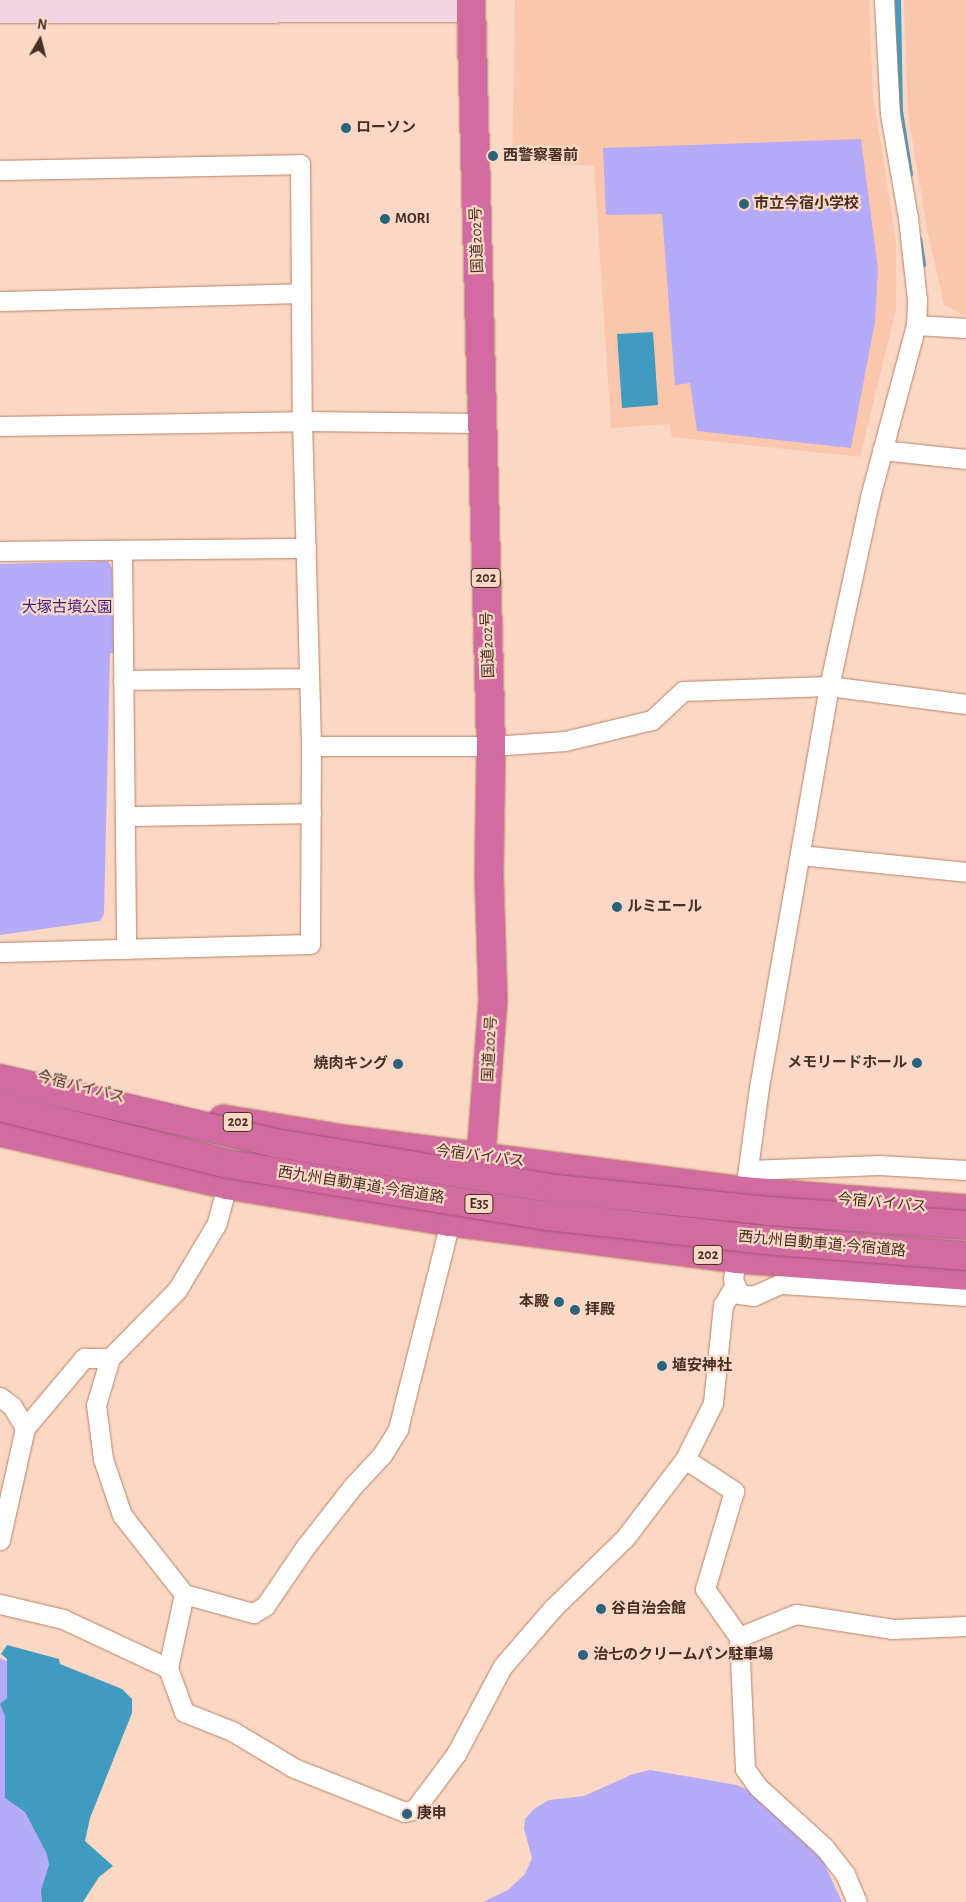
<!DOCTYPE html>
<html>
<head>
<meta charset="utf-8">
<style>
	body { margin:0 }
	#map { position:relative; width:966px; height:1902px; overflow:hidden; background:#fbd8c6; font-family:"Alegreya Sans","Noto Sans JP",sans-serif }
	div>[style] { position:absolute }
	.built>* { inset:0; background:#fbc7ac }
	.green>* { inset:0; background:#b5abf9 }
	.water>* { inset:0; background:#419bc1 }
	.stream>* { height:6px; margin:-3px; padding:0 3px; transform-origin:3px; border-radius:3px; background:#419bc1 }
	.roads { filter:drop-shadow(0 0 1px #b88366) drop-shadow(0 0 1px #b88366) }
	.street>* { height:19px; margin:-9.5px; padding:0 9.5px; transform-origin:9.5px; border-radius:9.5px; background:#fff }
	.secondary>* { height:26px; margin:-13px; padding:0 13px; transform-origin:13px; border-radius:13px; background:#f1d3e2 }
	.highway>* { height:28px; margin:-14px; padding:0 14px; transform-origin:14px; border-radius:14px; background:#d16ba0 }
	.bridges { filter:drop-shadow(0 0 1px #a05674) drop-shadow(0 0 1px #a05674) }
	.highway-bridge>* { height:28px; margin:-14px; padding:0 14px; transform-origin:14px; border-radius:14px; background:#d16ba0 }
	.dots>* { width:14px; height:14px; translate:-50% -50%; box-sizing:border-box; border:2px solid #fbd8c6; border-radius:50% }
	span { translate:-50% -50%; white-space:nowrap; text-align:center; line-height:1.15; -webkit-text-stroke:4.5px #fbd8c6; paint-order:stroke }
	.shield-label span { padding:1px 4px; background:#fbd8c6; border:1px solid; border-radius:4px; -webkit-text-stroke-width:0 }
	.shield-label { font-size:14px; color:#462f23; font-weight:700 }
	.poi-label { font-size:15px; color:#462f23; font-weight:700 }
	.left { translate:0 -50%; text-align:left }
	.right { translate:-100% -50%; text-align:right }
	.street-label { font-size:15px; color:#462f23 }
	.park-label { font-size:15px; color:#3b1b83 }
	.north { position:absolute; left:15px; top:15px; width:50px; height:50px; -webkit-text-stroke:4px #fbd8c6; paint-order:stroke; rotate:8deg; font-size:14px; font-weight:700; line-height:20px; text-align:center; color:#462f23 }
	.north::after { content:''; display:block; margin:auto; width:18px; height:22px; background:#462f23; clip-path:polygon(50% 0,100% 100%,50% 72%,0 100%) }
</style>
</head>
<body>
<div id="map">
	<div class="built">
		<i style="clip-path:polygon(515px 0,869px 0,873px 93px,896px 241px,896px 310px,860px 457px,672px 437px,669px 424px,611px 428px,594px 166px,512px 162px)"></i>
		<i style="clip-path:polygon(904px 0,966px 0,966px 316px,944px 305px,927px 229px,908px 114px)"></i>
	</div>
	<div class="green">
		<i style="clip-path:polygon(861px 139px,878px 269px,875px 322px,851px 448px,697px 431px,690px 383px,675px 385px,662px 214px,606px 215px,603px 148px)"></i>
		<i style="clip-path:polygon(108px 561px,112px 568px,114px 653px,110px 653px,104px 914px,100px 921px,0 935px,0 564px)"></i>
		<i style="clip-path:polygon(0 1658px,12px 1664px,26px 1803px,54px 1858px,51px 1902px,0 1902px)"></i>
		<i style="clip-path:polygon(650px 1770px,737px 1785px,752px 1792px,823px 1861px,842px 1902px,483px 1902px,508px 1890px,525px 1874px,532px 1858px,524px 1829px,525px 1819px,534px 1809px,549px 1800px,584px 1796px,633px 1774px)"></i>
	</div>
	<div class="water">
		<i style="clip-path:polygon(653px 332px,658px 405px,622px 408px,617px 334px)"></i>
		<i style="clip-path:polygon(7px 1645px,59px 1659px,60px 1664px,122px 1689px,132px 1699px,132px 1713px,90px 1818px,85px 1841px,113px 1866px,99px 1877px,83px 1902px,42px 1902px,41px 1890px,49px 1865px,47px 1854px,25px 1812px,5px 1798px,5px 1716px,0 1704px,7px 1698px,7px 1659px,1px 1654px)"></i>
	</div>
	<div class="stream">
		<i style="left:898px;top:0;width:111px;rotate:89deg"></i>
		<i style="left:900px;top:111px;width:64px;rotate:81deg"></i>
		<i style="left:919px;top:239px;width:26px;rotate:81deg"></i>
	</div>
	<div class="roads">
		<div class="street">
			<i style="left:884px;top:0;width:114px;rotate:87deg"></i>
			<i style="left:890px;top:114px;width:106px;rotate:80.2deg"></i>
			<i style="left:908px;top:218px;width:82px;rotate:83.7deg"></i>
			<i style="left:917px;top:300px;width:25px;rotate:92deg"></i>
			<i style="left:916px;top:325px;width:178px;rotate:105deg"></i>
			<i style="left:870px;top:497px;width:193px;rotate:102.2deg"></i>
			<i style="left:829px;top:686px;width:407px;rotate:99.9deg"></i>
			<i style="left:759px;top:1087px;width:194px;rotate:97.7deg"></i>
			<i style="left:733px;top:1279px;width:16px;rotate:68deg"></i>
			<i style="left:739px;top:1294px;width:14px;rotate:8deg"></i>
			<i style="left:753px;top:1296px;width:30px;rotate:-24deg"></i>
			<i style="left:780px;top:1284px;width:186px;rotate:3.7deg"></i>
			<i style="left:0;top:170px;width:300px;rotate:-1.1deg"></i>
			<i style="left:300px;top:164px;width:257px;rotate:89.6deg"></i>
			<i style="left:302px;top:421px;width:325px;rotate:88.4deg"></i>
			<i style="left:311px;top:746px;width:198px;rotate:90.3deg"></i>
			<i style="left:310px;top:944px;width:310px;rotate:178.5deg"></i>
			<i style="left:0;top:301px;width:301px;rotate:-1.5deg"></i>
			<i style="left:916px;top:325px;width:50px;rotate:3.4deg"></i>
			<i style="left:0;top:426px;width:302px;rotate:-0.9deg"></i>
			<i style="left:302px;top:421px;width:180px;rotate:0.6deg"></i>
			<i style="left:882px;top:450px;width:84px;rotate:6.1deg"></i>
			<i style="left:122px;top:550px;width:399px;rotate:89.4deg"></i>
			<i style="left:0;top:551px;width:306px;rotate:-0.6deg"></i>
			<i style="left:123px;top:680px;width:186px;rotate:-0.6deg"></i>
			<i style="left:311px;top:746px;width:180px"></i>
			<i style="left:491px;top:746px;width:74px;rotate:-3.9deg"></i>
			<i style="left:565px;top:741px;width:89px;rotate:-13.6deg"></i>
			<i style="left:652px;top:720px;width:42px;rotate:-43.1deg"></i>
			<i style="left:683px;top:691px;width:146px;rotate:-2deg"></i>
			<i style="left:829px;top:686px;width:138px;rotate:7.5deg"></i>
			<i style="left:126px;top:816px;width:185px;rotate:-0.9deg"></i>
			<i style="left:800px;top:855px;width:167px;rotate:5.8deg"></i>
			<i style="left:748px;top:1170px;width:131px;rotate:-2.2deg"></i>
			<i style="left:879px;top:1165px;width:87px;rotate:3.3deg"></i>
			<i style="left:227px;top:1185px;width:39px;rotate:105deg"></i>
			<i style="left:217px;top:1223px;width:78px;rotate:120.8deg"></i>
			<i style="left:177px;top:1290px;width:95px;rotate:134.6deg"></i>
			<i style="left:110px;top:1358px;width:49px;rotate:106.6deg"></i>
			<i style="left:96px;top:1405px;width:54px;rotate:82.6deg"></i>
			<i style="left:103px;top:1459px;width:59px;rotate:71.3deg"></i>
			<i style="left:122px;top:1515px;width:100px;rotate:51.9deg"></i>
			<i style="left:184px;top:1594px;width:72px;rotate:15.4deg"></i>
			<i style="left:253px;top:1613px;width:14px;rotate:-30deg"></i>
			<i style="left:265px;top:1606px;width:73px;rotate:-55.7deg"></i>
			<i style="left:306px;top:1546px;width:76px;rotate:-51.9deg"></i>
			<i style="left:353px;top:1486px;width:42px;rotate:-46.9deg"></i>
			<i style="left:382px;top:1455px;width:31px;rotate:-58deg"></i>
			<i style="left:398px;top:1429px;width:213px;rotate:-75.9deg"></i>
			<i style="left:0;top:1397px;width:15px;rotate:37deg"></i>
			<i style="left:12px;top:1406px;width:26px;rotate:59deg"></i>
			<i style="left:25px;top:1428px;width:115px;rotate:102.6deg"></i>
			<i style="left:25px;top:1428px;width:92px;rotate:-49.9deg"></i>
			<i style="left:84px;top:1358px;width:26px"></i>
			<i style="left:685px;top:1459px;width:59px;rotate:33.1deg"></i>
			<i style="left:734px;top:1491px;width:102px;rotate:106.5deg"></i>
			<i style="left:705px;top:1589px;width:59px;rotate:54.7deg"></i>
			<i style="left:739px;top:1637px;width:132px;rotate:87.4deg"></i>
			<i style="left:745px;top:1769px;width:22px;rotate:54deg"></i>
			<i style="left:758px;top:1787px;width:89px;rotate:42.3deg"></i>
			<i style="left:824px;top:1847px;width:34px;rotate:52deg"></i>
			<i style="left:845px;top:1874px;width:30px;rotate:67deg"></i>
			<i style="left:184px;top:1594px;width:76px;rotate:102.2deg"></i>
			<i style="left:168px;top:1668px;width:47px;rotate:70deg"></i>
			<i style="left:184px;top:1712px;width:52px;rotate:21.6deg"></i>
			<i style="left:232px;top:1731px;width:72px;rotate:30.8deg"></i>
			<i style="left:294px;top:1768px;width:119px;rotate:21.6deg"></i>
			<i style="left:405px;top:1812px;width:10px;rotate:-17deg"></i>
			<i style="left:415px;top:1809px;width:69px;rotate:-53.3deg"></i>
			<i style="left:456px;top:1754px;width:98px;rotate:-62.1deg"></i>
			<i style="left:502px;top:1667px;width:78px;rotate:-49.2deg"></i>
			<i style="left:553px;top:1608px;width:100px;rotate:-44.2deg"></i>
			<i style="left:625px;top:1538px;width:99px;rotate:-52.8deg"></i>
			<i style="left:685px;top:1459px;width:63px;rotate:-63.4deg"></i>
			<i style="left:713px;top:1403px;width:99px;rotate:-84.2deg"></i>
			<i style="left:723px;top:1305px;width:21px;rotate:-59deg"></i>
			<i style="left:0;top:1604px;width:65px;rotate:13.4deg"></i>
			<i style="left:63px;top:1619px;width:116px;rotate:25deg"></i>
			<i style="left:739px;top:1637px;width:61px;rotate:-22deg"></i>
			<i style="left:796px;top:1614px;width:98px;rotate:8.8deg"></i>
			<i style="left:893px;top:1629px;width:73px;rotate:-2.4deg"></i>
		</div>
		<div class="secondary">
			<i style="left:0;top:10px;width:471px;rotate:-0.1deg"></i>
		</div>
		<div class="highway">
			<i style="left:223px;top:1119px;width:122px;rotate:9.5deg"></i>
			<i style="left:343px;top:1139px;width:404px;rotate:7.4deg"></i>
			<i style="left:744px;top:1191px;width:223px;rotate:4.6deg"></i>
			<i style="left:0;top:1132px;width:233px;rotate:13.1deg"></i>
			<i style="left:227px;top:1185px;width:226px;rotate:9.4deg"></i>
			<i style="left:450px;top:1222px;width:289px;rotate:7.3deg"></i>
			<i style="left:737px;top:1259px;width:230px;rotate:4.2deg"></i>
			<i style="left:450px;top:1222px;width:73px;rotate:-64.8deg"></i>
			<i style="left:481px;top:1156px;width:155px;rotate:-85.6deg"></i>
			<i style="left:493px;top:1001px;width:126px;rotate:-91.8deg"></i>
			<i style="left:489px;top:875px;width:129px;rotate:-89.1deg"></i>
			<i style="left:491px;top:746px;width:746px;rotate:-91.54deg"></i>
		</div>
	</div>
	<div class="bridges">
		<div class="highway-bridge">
			<i style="left:0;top:1079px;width:282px;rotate:13.1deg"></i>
			<i style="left:275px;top:1143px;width:285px;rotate:9.3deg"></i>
			<i style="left:556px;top:1189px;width:215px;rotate:5.9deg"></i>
			<i style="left:770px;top:1211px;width:196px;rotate:4.1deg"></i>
			<i style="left:0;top:1107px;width:236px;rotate:14deg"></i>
			<i style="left:229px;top:1164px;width:323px;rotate:9.3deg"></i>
			<i style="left:548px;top:1216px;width:217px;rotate:6.3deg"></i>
			<i style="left:764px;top:1240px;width:203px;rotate:4.5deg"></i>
		</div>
	</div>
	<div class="dots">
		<i style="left:346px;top:128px;background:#29637c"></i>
		<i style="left:493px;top:156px;background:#29637c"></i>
		<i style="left:744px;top:204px;background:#29637c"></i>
		<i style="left:385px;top:219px;background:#29637c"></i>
		<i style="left:617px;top:907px;background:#29637c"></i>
		<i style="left:917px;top:1063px;background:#29637c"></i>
		<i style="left:398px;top:1064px;background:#29637c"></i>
		<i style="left:559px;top:1302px;background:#29637c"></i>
		<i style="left:575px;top:1310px;background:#29637c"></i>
		<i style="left:662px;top:1366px;background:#29637c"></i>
		<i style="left:601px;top:1609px;background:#29637c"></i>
		<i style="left:583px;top:1655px;background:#29637c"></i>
		<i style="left:407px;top:1814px;background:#29637c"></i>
	</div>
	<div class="shield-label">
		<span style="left:486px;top:578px">202</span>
		<span style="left:238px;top:1122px">202</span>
		<span style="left:479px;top:1204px">E35</span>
		<span style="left:708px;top:1255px">202</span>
	</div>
	<div class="poi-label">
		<span class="left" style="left:356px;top:128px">ローソン</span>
		<span class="left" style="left:503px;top:156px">西警察署前</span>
		<span class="left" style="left:754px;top:204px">市立今宿小学校</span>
		<span class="left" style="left:395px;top:219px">MORI</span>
		<span class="left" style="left:627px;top:907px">ルミエール</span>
		<span class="right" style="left:907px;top:1063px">メモリードホール</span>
		<span class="right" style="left:388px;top:1064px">焼肉キング</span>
		<span class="right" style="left:549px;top:1302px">本殿</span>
		<span class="left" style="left:585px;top:1310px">拝殿</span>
		<span class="left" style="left:672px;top:1366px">埴安神社</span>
		<span class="left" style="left:611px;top:1609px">谷自治会館</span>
		<span class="left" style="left:593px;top:1655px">治七のクリームパン駐車場</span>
		<span class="left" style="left:417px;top:1814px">庚申</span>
	</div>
	<div class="street-label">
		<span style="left:477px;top:240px;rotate:-92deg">国道202号</span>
		<span style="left:488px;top:645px;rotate:-92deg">国道202号</span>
		<span style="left:490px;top:1049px;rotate:-87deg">国道202号</span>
		<span style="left:81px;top:1087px;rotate:14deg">今宿バイパス</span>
		<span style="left:480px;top:1156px;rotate:7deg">今宿バイパス</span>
		<span style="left:361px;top:1185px;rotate:9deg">西九州自動車道;今宿道路</span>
		<span style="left:882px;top:1203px;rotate:5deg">今宿バイパス</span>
		<span style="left:822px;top:1244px;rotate:5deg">西九州自動車道;今宿道路</span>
	</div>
	<div class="park-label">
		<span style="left:67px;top:608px">大塚古墳公園</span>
	</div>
	<div class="north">N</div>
</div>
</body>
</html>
